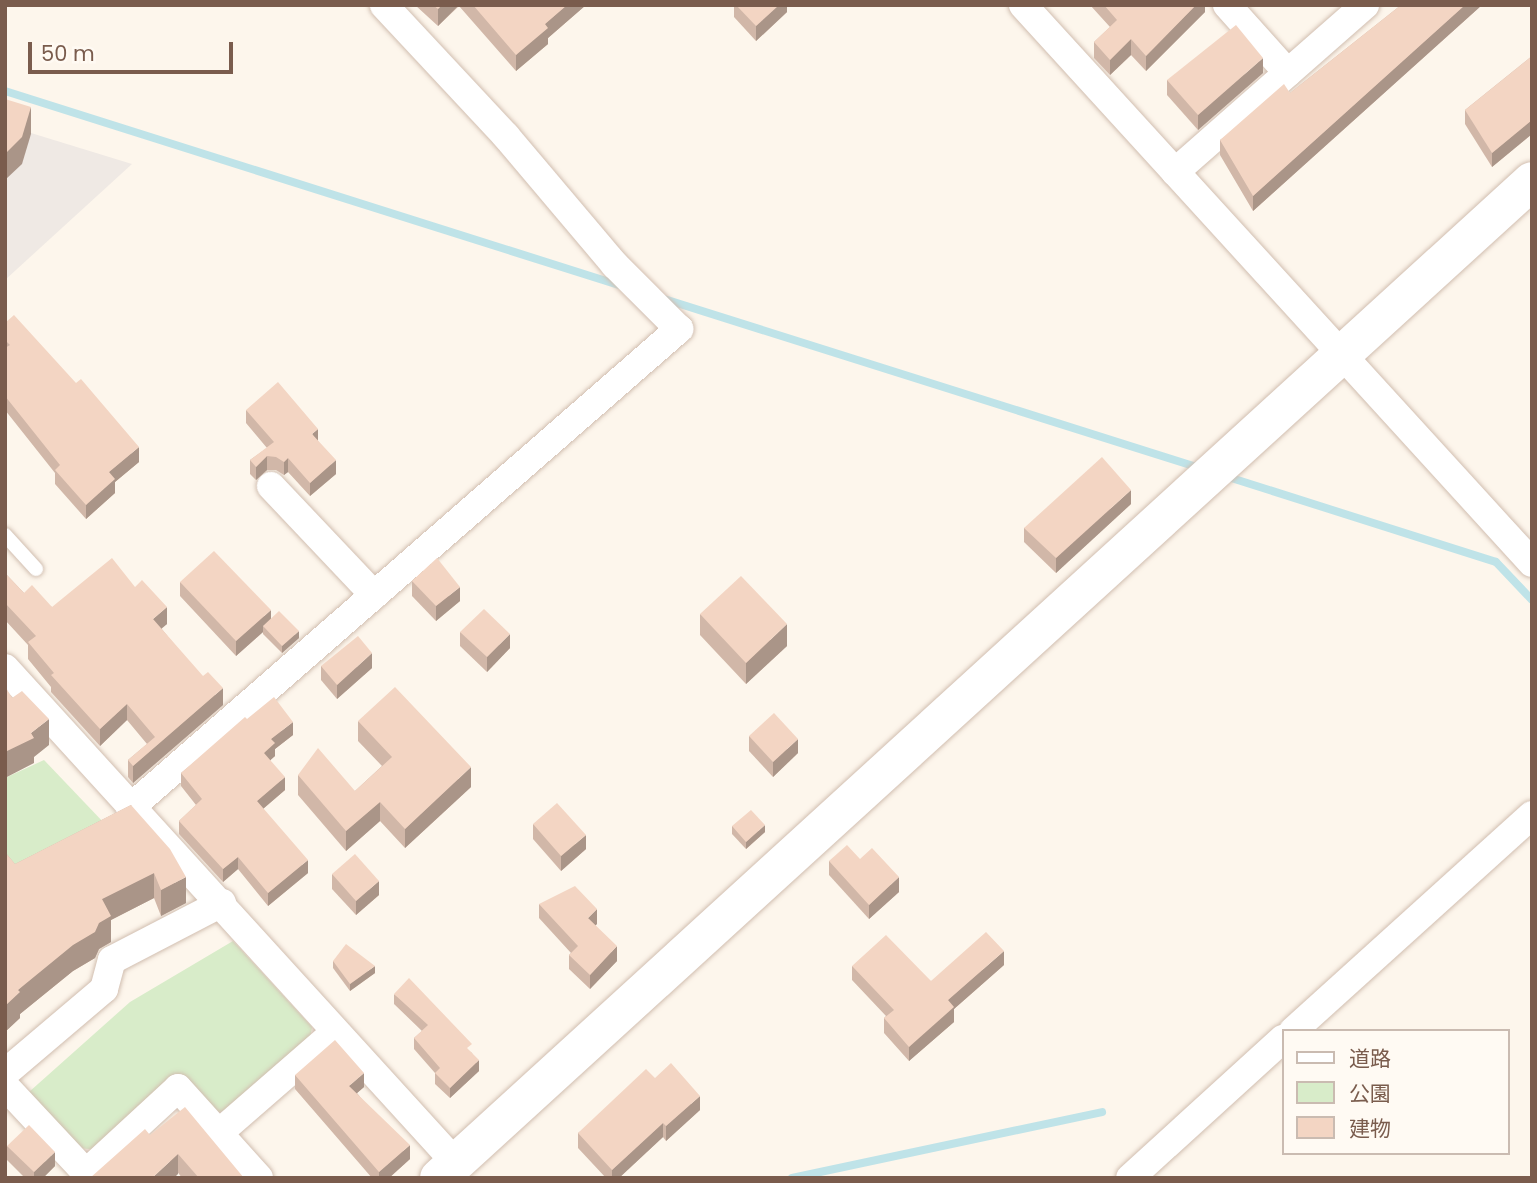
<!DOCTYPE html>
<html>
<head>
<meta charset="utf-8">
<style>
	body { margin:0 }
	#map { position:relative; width:1537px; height:1183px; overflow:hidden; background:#fdf6ec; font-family:Poppins,"Noto Sans JP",sans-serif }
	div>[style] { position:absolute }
	.industrial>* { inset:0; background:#efe9e4 }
	.green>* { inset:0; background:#d8ecc9 }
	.stream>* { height:8px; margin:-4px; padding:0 4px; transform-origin:4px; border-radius:4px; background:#bfe3e8 }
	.roads { filter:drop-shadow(0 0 2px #d1beb0) drop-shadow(0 0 2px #d1beb0) }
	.lane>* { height:14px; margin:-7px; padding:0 7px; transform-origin:7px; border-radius:7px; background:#fff }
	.street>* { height:28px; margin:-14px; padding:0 14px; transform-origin:14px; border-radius:14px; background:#fff }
	.secondary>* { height:38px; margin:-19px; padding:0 19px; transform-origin:19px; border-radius:19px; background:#fff }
	.wall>* { inset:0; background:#d1b7a8 }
	.shaded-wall>* { inset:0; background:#aa9588 }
	.building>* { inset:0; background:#f3d5c3 }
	span { translate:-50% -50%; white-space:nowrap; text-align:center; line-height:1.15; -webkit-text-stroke:7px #fffaf3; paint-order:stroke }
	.frame { position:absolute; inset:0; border:7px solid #7a5c4d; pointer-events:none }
	.legend { position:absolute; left:1282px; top:1029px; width:228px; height:126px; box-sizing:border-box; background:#fffaf3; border:2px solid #cabbb1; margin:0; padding:9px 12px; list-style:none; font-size:21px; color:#7a5c4d }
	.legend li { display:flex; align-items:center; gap:14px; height:35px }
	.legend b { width:35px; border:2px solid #cabbb1 }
	.scale { position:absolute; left:28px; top:42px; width:205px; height:32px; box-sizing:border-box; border:4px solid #7a5c4d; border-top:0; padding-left:9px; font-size:21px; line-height:24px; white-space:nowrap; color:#7a5c4d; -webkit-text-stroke:5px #fffaf3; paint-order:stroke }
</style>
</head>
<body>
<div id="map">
	<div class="industrial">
		<i style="clip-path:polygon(5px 125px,132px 164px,5px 280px)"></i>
	</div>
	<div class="green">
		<i style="clip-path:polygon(44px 760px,105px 824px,5px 878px,5px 778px)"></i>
		<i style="clip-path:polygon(233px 941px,312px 1027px,310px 1039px,229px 1111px,216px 1112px,181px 1076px,97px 1150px,79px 1148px,29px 1092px,130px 1002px)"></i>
	</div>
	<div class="stream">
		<i style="left:5px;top:91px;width:647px;rotate:17.54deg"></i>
		<i style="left:661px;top:298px;width:565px;rotate:17.51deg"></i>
		<i style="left:1225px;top:476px;width:284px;rotate:17.6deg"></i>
		<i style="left:1496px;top:562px;width:52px;rotate:46.5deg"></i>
		<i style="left:792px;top:1178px;width:317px;rotate:-12deg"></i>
	</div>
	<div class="roads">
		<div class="lane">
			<i style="left:5px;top:535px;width:46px;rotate:47.6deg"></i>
		</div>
		<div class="street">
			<i style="left:1023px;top:5px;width:755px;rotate:47.63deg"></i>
			<i style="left:1227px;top:5px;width:91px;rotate:48.1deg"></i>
			<i style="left:1175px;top:172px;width:253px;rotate:-41.3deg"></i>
			<i style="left:271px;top:486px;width:150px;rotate:46.6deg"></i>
			<i style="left:5px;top:668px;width:668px;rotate:47.67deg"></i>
			<i style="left:130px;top:808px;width:729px;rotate:-41.1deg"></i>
			<i style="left:679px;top:329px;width:91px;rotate:-135deg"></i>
			<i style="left:615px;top:265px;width:169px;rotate:-130.2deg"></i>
			<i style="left:506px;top:136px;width:179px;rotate:-133deg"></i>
			<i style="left:1293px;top:1031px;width:322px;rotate:-42.1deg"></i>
			<i style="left:5px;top:1073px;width:130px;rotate:-40.3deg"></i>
			<i style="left:104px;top:989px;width:30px;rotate:-75deg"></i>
			<i style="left:112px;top:960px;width:124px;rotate:-27.4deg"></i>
			<i style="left:5px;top:1086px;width:119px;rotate:47deg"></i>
			<i style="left:86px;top:1173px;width:125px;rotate:-42.7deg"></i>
			<i style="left:178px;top:1088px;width:121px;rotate:48deg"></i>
			<i style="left:220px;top:1132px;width:152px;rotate:-41deg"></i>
			<i style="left:1130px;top:1178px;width:207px;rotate:-42.3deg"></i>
		</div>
		<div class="secondary">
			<i style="left:439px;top:1178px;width:1479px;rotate:-42.37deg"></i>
		</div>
	</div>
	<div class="wall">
		<i style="clip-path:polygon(415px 5px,586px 5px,548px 38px,548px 44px,516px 71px,459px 6px,438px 26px)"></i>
		<i style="clip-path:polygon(734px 5px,787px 5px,787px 12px,756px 41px,734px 17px)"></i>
		<i style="clip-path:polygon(1090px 5px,1205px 5px,1205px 12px,1146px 71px,1131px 55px,1110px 75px,1094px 58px,1094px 42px,1110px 27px)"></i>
		<i style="clip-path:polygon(1401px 5px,1482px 5px,1253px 211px,1220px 155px,1220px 140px,1290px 93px)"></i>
		<i style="clip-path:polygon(1532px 56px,1532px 134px,1492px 167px,1465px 124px,1465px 110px)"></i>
		<i style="clip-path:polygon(1263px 73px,1198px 130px,1167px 95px,1167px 80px)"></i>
		<i style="clip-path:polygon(5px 323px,139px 462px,115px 482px,115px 493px,86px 519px,55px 484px,55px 473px,5px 410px)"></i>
		<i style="clip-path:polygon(246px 410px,318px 441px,336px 474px,310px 496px,288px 472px,284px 475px,276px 470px,267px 470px,256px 480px,250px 474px,250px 460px,267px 448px,246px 423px)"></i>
		<i style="clip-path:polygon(1131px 504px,1056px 573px,1024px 542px,1024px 528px)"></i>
		<i style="clip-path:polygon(5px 573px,24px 593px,52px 607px,167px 624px,161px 628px,223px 705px,133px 783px,128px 777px,128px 760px,147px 744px,127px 720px,100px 746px,51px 692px,51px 687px,28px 659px,28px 645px,5px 620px)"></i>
		<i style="clip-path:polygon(412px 581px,460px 601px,436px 621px,412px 596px)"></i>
		<i style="clip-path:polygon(180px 582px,271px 619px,299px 638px,282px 653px,263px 634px,263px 632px,236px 656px,180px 596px)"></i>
		<i style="clip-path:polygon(700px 614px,787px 646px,746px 684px,700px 635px)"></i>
		<i style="clip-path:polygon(460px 632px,510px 648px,487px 672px,460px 646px)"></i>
		<i style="clip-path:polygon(321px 666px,372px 668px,337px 699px,321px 680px)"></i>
		<i style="clip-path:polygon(247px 719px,293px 735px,275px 749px,275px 756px,270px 760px,285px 790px,263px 809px,308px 873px,268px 906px,238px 869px,223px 882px,179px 834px,179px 821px,196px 805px,181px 786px,181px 773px)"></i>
		<i style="clip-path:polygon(358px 721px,471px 787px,405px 848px,380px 821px,346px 851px,298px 795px,298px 775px,355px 791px,382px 766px,358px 741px)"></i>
		<i style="clip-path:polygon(749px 736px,798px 753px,773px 777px,749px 751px)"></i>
		<i style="clip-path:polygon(131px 805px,186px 903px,161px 916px,154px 898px,111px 920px,111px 942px,99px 949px,95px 958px,73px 971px,20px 1014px,20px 1018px,5px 1032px,5px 852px,15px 864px)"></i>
		<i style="clip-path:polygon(533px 824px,586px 849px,561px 871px,533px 839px)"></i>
		<i style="clip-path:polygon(732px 826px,765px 832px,746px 849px,732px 834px)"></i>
		<i style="clip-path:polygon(860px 859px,899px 892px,869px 919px,829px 875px,829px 861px)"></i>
		<i style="clip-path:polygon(332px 874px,379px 895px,356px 915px,332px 889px)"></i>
		<i style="clip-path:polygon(539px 904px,597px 924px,595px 925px,617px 961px,590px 989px,569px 969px,569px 955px,571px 953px,539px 918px)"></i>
		<i style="clip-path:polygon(333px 961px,375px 973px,350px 991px,333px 968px)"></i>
		<i style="clip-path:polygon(1004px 965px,954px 1009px,954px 1022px,909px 1061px,884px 1033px,884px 1018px,886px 1016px,852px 980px,852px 966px,931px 981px)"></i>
		<i style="clip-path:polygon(394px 994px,472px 1053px,479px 1071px,450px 1098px,435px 1084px,435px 1073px,414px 1049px,414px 1038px,422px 1031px,394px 1004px)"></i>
		<i style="clip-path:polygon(295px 1075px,364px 1087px,357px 1093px,410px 1159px,389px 1178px,372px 1178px,295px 1089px)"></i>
		<i style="clip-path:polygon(655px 1078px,700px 1110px,666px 1141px,663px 1137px,619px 1178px,606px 1178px,578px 1148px,578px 1133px)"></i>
		<i style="clip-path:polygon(150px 1135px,244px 1178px,182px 1178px)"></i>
		<i style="clip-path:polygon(7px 1146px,55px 1166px,43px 1178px,25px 1178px,7px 1160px)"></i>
	</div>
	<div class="shaded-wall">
		<i style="clip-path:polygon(442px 5px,459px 5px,438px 26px,438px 9px)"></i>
		<i style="clip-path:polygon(567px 5px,586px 5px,548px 38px,548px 44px,516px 71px,516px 55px,545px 24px)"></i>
		<i style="clip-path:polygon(779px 5px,787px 5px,787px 12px,756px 41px,756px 26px)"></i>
		<i style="clip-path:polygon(1196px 5px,1205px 5px,1205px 12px,1146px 71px,1146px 56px)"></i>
		<i style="clip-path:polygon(1465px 5px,1482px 5px,1253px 211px,1253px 196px)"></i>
		<i style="clip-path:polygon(1131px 39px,1131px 55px,1110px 75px,1110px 60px)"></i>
		<i style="clip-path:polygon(1263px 58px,1263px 73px,1198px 130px,1198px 115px)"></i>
		<i style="clip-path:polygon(31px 107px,31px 134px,22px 164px,5px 180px,5px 154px)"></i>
		<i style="clip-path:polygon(1532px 120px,1532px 134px,1492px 167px,1492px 153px)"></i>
		<i style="clip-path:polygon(318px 429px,318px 443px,312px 434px)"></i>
		<i style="clip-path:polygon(139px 447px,139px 462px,115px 482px,115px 493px,86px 519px,86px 505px,109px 472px)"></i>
		<i style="clip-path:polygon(267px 456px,267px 470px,256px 480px,256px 467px)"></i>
		<i style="clip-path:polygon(288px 458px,288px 472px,284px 475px,284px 462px)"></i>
		<i style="clip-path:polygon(336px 460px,336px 474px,310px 496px,310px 483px)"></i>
		<i style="clip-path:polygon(1131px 490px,1131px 504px,1056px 573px,1056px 558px)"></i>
		<i style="clip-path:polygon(460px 587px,460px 601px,436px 621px,436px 606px)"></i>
		<i style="clip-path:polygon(167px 607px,167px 624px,153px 636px,153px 619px)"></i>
		<i style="clip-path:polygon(271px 610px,271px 624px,263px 626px,263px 632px,236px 656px,236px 641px)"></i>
		<i style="clip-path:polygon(787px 624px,787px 646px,746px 684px,746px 663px)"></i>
		<i style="clip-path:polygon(299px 631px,299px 638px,282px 653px,282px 646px)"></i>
		<i style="clip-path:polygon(510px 634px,510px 648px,487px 672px,487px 657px)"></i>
		<i style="clip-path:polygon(372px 653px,372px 668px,337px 699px,337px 685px)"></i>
		<i style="clip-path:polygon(223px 688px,223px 705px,133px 783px,133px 766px)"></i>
		<i style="clip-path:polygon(127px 704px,127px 720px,100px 746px,100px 729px)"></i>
		<i style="clip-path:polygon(49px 719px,49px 745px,34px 757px,34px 763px,5px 778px,5px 752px,31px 733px)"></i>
		<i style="clip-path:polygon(293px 722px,293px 735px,275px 749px,275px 756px,264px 766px,264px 753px,271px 739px)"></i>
		<i style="clip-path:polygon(798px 739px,798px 753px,773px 777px,773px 762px)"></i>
		<i style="clip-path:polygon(471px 767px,471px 787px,405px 848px,405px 829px)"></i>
		<i style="clip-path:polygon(285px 777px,285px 790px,257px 814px,257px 801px)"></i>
		<i style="clip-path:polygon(380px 802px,380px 821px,346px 851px,346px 831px)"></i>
		<i style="clip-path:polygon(765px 825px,765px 832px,746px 849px,746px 842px)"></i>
		<i style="clip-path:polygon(586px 835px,586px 849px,561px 871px,561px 856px)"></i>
		<i style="clip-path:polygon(238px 857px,238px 869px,223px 882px,223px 869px)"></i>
		<i style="clip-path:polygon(308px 860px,308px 873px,268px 906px,268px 893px)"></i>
		<i style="clip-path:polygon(154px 873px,154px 898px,111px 920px,111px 942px,99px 949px,95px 958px,73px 971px,20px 1014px,20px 1018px,5px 1032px,5px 1006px,18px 990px,102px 899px)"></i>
		<i style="clip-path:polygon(186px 877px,186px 903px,161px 916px,161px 890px)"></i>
		<i style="clip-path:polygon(899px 877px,899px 892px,869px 919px,869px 905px)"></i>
		<i style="clip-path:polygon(379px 881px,379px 895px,356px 915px,356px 901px)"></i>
		<i style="clip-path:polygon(597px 909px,597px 924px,588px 932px,588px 918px)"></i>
		<i style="clip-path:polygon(617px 946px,617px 961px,590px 989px,590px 975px)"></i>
		<i style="clip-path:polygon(1004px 951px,1004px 965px,954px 1009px,954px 1022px,909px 1061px,909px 1047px,948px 1000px)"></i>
		<i style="clip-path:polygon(375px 966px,375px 973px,350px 991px,350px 984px)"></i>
		<i style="clip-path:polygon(479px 1060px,479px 1071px,450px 1098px,450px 1088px)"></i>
		<i style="clip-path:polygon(364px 1073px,364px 1087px,349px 1100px,349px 1086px)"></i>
		<i style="clip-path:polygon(700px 1096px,700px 1110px,666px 1141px,666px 1126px)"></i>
		<i style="clip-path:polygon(663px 1123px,663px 1137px,619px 1178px,612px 1178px,612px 1170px)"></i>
		<i style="clip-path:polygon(410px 1145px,410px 1159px,389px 1178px,379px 1178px,379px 1172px)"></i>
		<i style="clip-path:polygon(55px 1152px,55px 1166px,43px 1178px,34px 1178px,34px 1172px)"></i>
		<i style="clip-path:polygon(178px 1154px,178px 1174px,174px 1178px,152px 1178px)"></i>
	</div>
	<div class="building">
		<i style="clip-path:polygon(433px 5px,442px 5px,438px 9px)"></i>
		<i style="clip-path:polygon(473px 5px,567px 5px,545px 24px,548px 28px,516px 55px)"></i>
		<i style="clip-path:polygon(736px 5px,779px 5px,756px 26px)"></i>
		<i style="clip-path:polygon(1104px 5px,1196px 5px,1146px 56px,1131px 39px,1110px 60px,1094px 42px,1117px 20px)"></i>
		<i style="clip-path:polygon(1401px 5px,1465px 5px,1253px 196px,1220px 140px,1284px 84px,1290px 93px)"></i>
		<i style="clip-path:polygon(1236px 25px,1263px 58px,1198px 115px,1167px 80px)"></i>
		<i style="clip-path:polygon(1532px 56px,1532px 120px,1492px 153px,1465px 110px)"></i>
		<i style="clip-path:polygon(5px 99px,31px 107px,22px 137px,5px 154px)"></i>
		<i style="clip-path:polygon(14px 315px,76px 383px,81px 379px,139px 447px,109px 472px,115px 479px,86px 505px,55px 470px,60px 465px,5px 396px,5px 348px,10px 345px,5px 340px,5px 323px)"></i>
		<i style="clip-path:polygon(278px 382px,318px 429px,312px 434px,336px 460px,310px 483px,288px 458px,284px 462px,276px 457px,267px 456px,256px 467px,250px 460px,274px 442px,246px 410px)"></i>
		<i style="clip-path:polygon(1102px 457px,1131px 490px,1056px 558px,1024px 528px)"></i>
		<i style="clip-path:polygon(214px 551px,271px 610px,236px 641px,180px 582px)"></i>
		<i style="clip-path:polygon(112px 558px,135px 587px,142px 580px,167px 607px,153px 619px,203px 676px,208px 672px,223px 688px,133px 766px,128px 760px,155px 737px,127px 704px,100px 729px,51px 675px,54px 673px,28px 642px,36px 636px,5px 603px,5px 573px,24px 593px,32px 585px,52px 607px)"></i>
		<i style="clip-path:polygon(437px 558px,460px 587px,436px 606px,412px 581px)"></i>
		<i style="clip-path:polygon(741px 576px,787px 624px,746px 663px,700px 614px)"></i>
		<i style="clip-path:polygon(484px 609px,510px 634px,487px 657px,460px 632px)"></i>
		<i style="clip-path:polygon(279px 611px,299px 631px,282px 646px,263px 626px)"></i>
		<i style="clip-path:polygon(358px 636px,372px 653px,337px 685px,321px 666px)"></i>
		<i style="clip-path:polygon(5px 686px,12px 698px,22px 691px,49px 719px,31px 733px,34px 738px,5px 752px)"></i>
		<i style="clip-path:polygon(395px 687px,471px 767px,405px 829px,380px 802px,346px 831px,298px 775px,318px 748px,355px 791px,392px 757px,358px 721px)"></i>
		<i style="clip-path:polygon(274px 697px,293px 722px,271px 739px,275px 743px,264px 753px,285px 777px,257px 801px,308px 860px,268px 893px,238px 857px,223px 869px,179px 821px,202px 799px,181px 773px,245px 717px,247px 719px)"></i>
		<i style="clip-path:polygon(774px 713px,798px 739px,773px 762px,749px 736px)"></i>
		<i style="clip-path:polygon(557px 803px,586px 835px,561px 856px,533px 824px)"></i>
		<i style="clip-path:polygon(131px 805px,170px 849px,186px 877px,161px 890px,154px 873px,102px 899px,111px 916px,99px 923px,95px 932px,73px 945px,18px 990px,20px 992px,5px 1006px,5px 852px,15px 864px)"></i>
		<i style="clip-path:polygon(751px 810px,765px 825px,746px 842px,732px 826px)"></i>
		<i style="clip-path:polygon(847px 845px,860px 859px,872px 848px,899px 877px,869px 905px,829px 861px)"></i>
		<i style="clip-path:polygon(355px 854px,379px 881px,356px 901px,332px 874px)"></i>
		<i style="clip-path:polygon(575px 886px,597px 909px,588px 918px,617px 946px,590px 975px,569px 955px,578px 946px,539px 904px)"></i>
		<i style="clip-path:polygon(986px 932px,1004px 951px,948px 1000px,954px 1007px,909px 1047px,884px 1018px,894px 1010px,852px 966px,886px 935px,931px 981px)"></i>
		<i style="clip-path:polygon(346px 944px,375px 966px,350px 984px,333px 961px)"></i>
		<i style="clip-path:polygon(409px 978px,472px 1044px,467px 1048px,479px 1060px,450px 1088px,435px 1073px,440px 1068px,414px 1038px,428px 1025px,394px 994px)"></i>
		<i style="clip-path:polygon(335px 1040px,364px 1073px,349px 1086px,410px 1145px,379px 1172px,295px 1075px)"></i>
		<i style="clip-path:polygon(671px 1063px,700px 1096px,666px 1126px,663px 1123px,612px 1170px,578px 1133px,646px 1069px,655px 1078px)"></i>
		<i style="clip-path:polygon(185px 1107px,244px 1178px,199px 1178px,178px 1154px,152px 1178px,90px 1178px,145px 1129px,150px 1135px)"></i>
		<i style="clip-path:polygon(29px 1125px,55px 1152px,34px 1172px,7px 1146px)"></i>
	</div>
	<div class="frame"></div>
	<ul class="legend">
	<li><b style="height:9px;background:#fff"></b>道路</li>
	<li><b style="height:19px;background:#d8ecc9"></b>公園</li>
	<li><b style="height:19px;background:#f3d5c3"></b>建物</li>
	</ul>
	<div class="scale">50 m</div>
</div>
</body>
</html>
